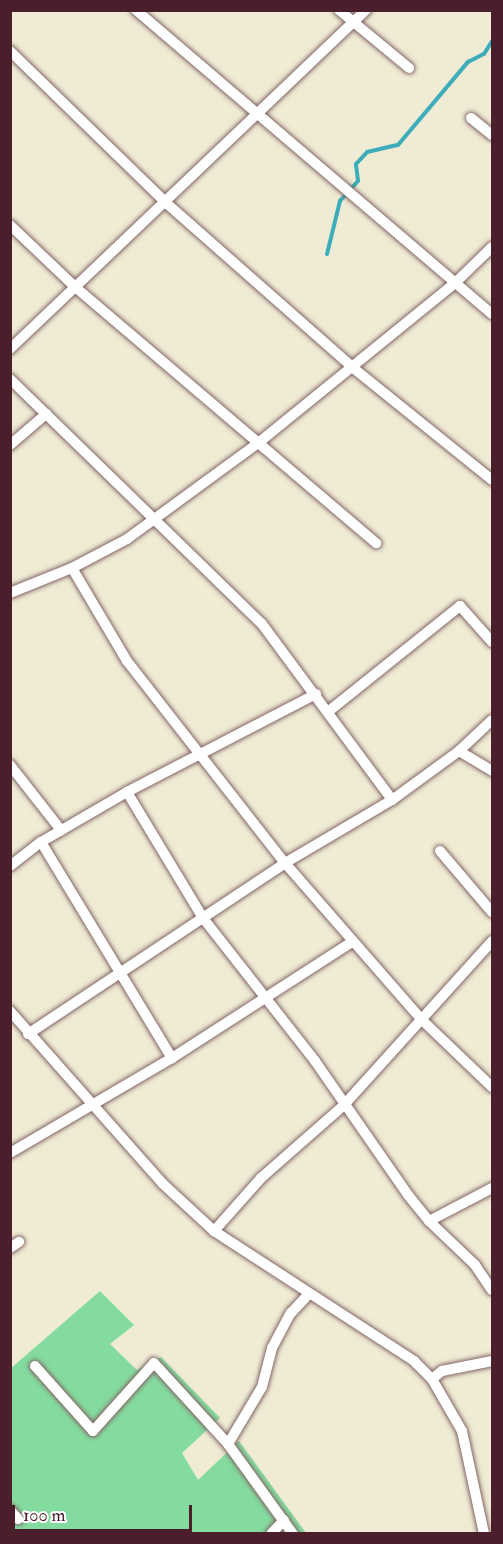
<!DOCTYPE html>
<html>
<head>
<meta charset="utf-8">
<style>
	body { margin:0 }
	#map { position:relative; width:503px; height:1544px; overflow:hidden; background:#efebd4; font-family:"IM FELL Double Pica",serif }
	div>[style] { position:absolute }
	.green>* { inset:0; background:#84db9f }
	.stream>* { height:4px; margin:-2px; padding:0 2px; transform-origin:2px; border-radius:2px; background:#3dadba }
	.roads { filter:drop-shadow(0 0 2px #846666) drop-shadow(0 0 2px #846666) }
	.street>* { height:10px; margin:-5px; padding:0 5px; transform-origin:5px; border-radius:5px; background:#fff }
	span { translate:-50% -50%; white-space:nowrap; text-align:center; line-height:1.15; -webkit-text-stroke:4.5px #fff; paint-order:stroke }
	.frame { position:absolute; inset:0; border:12px solid #4a1f2b; pointer-events:none }
	.scale { position:absolute; left:12px; top:1505px; width:180px; height:27px; box-sizing:border-box; border:3px solid #4a1f2b; border-top:0; padding-left:8px; font-size:18px; line-height:21px; white-space:nowrap; color:#4a1f2b; -webkit-text-stroke:4px #fff; paint-order:stroke }
</style>
</head>
<body>
<div id="map">
	<div class="green">
		<i style="clip-path:polygon(100px 1291px,134px 1325px,110px 1344px,137px 1370px,161px 1357px,220px 1418px,182px 1453px,198px 1480px,239px 1441px,306px 1533px,11px 1533px,10px 1369px)"></i>
	</div>
	<div class="stream">
		<i style="left:327px;top:254px;width:55px;rotate:-76.2deg"></i>
		<i style="left:340px;top:201px;width:27px;rotate:-48deg"></i>
		<i style="left:358px;top:181px;width:17px;rotate:-97deg"></i>
		<i style="left:356px;top:164px;width:16px;rotate:-47deg"></i>
		<i style="left:367px;top:152px;width:32px;rotate:-13deg"></i>
		<i style="left:398px;top:145px;width:109px;rotate:-49.9deg"></i>
		<i style="left:468px;top:62px;width:18px;rotate:-27deg"></i>
		<i style="left:484px;top:54px;width:15px;rotate:-58deg"></i>
	</div>
	<div class="roads">
		<div class="street">
			<i style="left:136px;top:10px;width:468px;rotate:40.5deg"></i>
			<i style="left:339px;top:10px;width:91px;rotate:39.6deg"></i>
			<i style="left:10px;top:51px;width:215px;rotate:44.2deg"></i>
			<i style="left:164px;top:201px;width:251px;rotate:41.4deg"></i>
			<i style="left:352px;top:367px;width:180px;rotate:38.9deg"></i>
			<i style="left:471px;top:118px;width:27px;rotate:39deg"></i>
			<i style="left:10px;top:225px;width:88px;rotate:43.6deg"></i>
			<i style="left:74px;top:286px;width:397px;rotate:40.4deg"></i>
			<i style="left:10px;top:349px;width:492px;rotate:-43.6deg"></i>
			<i style="left:10px;top:379px;width:351px;rotate:44.2deg"></i>
			<i style="left:262px;top:624px;width:219px;rotate:53.5deg"></i>
			<i style="left:10px;top:445px;width:48px;rotate:-40.7deg"></i>
			<i style="left:72px;top:568px;width:108px;rotate:59.4deg"></i>
			<i style="left:127px;top:661px;width:256px;rotate:52deg"></i>
			<i style="left:285px;top:863px;width:208px;rotate:48.9deg"></i>
			<i style="left:422px;top:1020px;width:97px;rotate:43.7deg"></i>
			<i style="left:10px;top:593px;width:67px;rotate:-22deg"></i>
			<i style="left:72px;top:568px;width:62px;rotate:-27.8deg"></i>
			<i style="left:127px;top:539px;width:161px;rotate:-36.2deg"></i>
			<i style="left:257px;top:444px;width:254px;rotate:-39.1deg"></i>
			<i style="left:454px;top:284px;width:53px;rotate:-44.2deg"></i>
			<i style="left:329px;top:711px;width:168px;rotate:-38.7deg"></i>
			<i style="left:460px;top:606px;width:48px;rotate:48.4deg"></i>
			<i style="left:459px;top:751px;width:39px;rotate:31deg"></i>
			<i style="left:10px;top:765px;width:83px;rotate:51.9deg"></i>
			<i style="left:127px;top:792px;width:147px;rotate:58.9deg"></i>
			<i style="left:203px;top:918px;width:182px;rotate:51.9deg"></i>
			<i style="left:315px;top:1061px;width:163px;rotate:55.2deg"></i>
			<i style="left:408px;top:1195px;width:33px;rotate:51deg"></i>
			<i style="left:429px;top:1221px;width:64px;rotate:43.7deg"></i>
			<i style="left:475px;top:1265px;width:30px;rotate:56deg"></i>
			<i style="left:41px;top:842px;width:253px;rotate:58.8deg"></i>
			<i style="left:440px;top:851px;width:80px;rotate:49.6deg"></i>
			<i style="left:10px;top:866px;width:39px;rotate:-38deg"></i>
			<i style="left:41px;top:842px;width:99px;rotate:-30.2deg"></i>
			<i style="left:127px;top:792px;width:213px;rotate:-27.4deg"></i>
			<i style="left:10px;top:1011px;width:230px;rotate:48.5deg"></i>
			<i style="left:162px;top:1183px;width:71px;rotate:42.7deg"></i>
			<i style="left:214px;top:1231px;width:239px;rotate:33deg"></i>
			<i style="left:414px;top:1361px;width:25px;rotate:45deg"></i>
			<i style="left:432px;top:1379px;width:60px;rotate:60deg"></i>
			<i style="left:462px;top:1431px;width:105px;rotate:77.9deg"></i>
			<i style="left:28px;top:1034px;width:309px;rotate:-33.6deg"></i>
			<i style="left:285px;top:863px;width:124px;rotate:-30.5deg"></i>
			<i style="left:392px;top:800px;width:83px;rotate:-36.2deg"></i>
			<i style="left:459px;top:751px;width:45px;rotate:-43.2deg"></i>
			<i style="left:10px;top:1153px;width:188px;rotate:-30.4deg"></i>
			<i style="left:172px;top:1058px;width:214px;rotate:-32.8deg"></i>
			<i style="left:429px;top:1221px;width:71px;rotate:-27.6deg"></i>
			<i style="left:214px;top:1231px;width:71px;rotate:-48.4deg"></i>
			<i style="left:261px;top:1178px;width:111px;rotate:-41.3deg"></i>
			<i style="left:344px;top:1105px;width:221px;rotate:-47.9deg"></i>
			<i style="left:10px;top:1248px;width:11px;rotate:-34deg"></i>
			<i style="left:35px;top:1366px;width:87px;rotate:48.3deg"></i>
			<i style="left:93px;top:1431px;width:91px;rotate:-48.1deg"></i>
			<i style="left:154px;top:1363px;width:110px;rotate:47.6deg"></i>
			<i style="left:228px;top:1444px;width:111px;rotate:54.2deg"></i>
			<i style="left:432px;top:1379px;width:13px;rotate:-39deg"></i>
			<i style="left:442px;top:1371px;width:51px;rotate:-11.3deg"></i>
			<i style="left:228px;top:1444px;width:66px;rotate:-59.2deg"></i>
			<i style="left:262px;top:1387px;width:40px;rotate:-75.6deg"></i>
			<i style="left:272px;top:1348px;width:40px;rotate:-62deg"></i>
			<i style="left:291px;top:1313px;width:25px;rotate:-47deg"></i>
			<i style="left:10px;top:1510px;width:12px;rotate:48deg"></i>
			<i style="left:271px;top:1534px;width:19px;rotate:-47deg"></i>
		</div>
	</div>
	<div class="frame"></div>
	<div class="scale">100 m</div>
</div>
</body>
</html>
